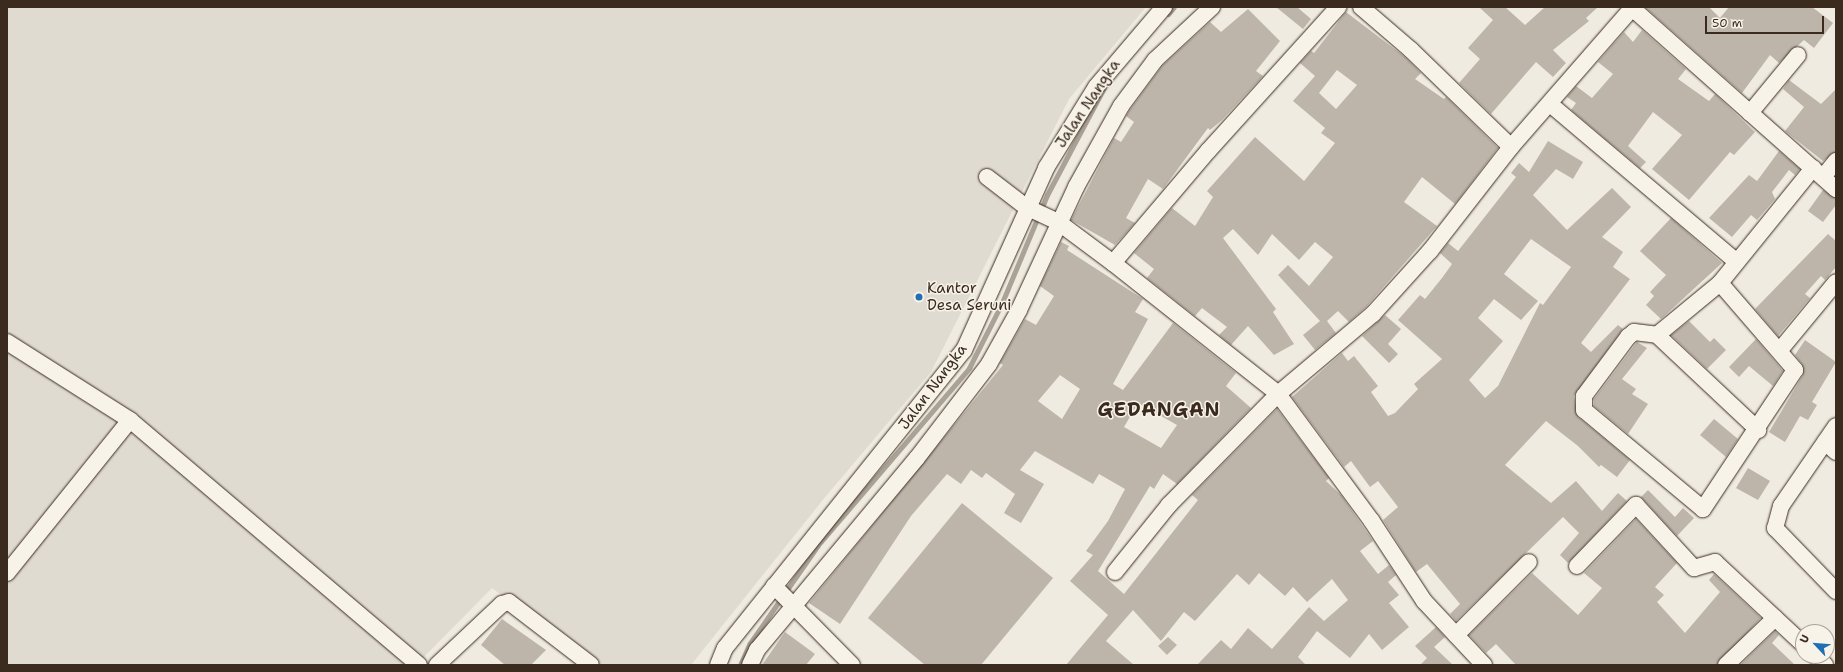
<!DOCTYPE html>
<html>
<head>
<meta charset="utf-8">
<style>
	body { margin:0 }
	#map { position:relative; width:1843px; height:672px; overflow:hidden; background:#efebe0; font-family:"Shantell Sans",sans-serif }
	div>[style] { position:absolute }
	.built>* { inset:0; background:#e0dbd0 }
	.stream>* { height:5px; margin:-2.5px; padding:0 2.5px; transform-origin:2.5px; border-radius:2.5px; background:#aaa296 }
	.building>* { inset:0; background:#bdb5aa }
	.roads { filter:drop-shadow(0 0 1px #3b2a1e) drop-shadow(0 0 1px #3b2a1e) }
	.minor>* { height:16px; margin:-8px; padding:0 8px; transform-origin:8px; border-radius:8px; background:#f7f3e8 }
	.dots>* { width:11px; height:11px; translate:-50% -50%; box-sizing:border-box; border:2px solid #f7f3e8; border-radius:50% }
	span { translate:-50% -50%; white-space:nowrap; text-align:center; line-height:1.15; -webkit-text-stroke:3px #f7f3e8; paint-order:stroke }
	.street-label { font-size:15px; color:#3b2a1e }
	.poi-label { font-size:15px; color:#3b2a1e }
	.left { translate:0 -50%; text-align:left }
	.district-label { font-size:19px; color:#3b2a1e; font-weight:700; letter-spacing:1px }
	.frame { position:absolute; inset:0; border:8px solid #3b2a1e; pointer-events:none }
	.north { position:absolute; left:1795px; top:624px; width:40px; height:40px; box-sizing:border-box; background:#f7f3e8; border:1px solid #aca397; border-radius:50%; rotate:296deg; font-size:11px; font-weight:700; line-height:16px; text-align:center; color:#3b2a1e }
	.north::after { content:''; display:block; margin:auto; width:14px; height:18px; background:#1f6fb2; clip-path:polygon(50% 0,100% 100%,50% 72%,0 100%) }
	.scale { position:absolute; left:1705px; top:16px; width:119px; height:18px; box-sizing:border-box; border:2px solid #3b2a1e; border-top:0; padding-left:5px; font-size:12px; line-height:14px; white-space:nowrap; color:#3b2a1e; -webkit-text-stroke:3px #f7f3e8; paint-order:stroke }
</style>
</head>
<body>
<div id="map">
	<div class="built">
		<i style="clip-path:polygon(7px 7px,1146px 7px,1069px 99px,931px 372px,826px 496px,691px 665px,599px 665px,492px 588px,416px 665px,7px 665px)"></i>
	</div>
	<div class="stream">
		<i style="left:1168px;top:14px;width:9px;rotate:-49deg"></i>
		<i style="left:740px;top:665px;width:24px;rotate:-66deg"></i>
		<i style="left:750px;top:643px;width:119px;rotate:-55.2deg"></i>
		<i style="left:818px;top:545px;width:233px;rotate:-49.5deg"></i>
		<i style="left:969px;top:368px;width:71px;rotate:-63.1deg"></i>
		<i style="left:1001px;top:305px;width:119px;rotate:-67.3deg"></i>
		<i style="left:1047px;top:195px;width:121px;rotate:-62deg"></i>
	</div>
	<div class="building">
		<i style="clip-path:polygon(1276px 7px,1297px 7px,1311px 19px,1303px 29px)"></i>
		<i style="clip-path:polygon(1479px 7px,1505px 7px,1525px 25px,1545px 7px,1598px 7px,1586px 18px,1589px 21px,1553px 50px,1566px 63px,1553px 77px,1536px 62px,1491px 114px,1459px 83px,1480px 59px,1468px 48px,1493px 20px)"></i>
		<i style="clip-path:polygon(1645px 7px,1709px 7px,1720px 18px,1729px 7px,1812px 7px,1833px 23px,1814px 48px,1804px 40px,1779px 63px,1770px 55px,1742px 93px)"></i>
		<i style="clip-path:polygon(1248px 9px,1280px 41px,1256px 71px,1263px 76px,1222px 120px,1210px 130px,1208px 128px,1163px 189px,1148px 179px,1126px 218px,1135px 223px,1115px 245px,1071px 220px,1114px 138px,1121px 142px,1134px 122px,1126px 116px,1129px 111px,1162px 66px,1210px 22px,1221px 32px)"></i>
		<i style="clip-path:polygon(evenodd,1346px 12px,1405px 57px,1421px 73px,1415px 79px,1444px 99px,1446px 97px,1498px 148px,1455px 204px,1422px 177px,1404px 202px,1437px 226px,1366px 307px,1349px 322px,1338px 311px,1327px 321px,1336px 333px,1315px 350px,1303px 335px,1320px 321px,1278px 275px,1288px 265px,1309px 286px,1333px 257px,1315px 242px,1299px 260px,1272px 234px,1258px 255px,1233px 229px,1223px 238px,1276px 309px,1273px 312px,1294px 344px,1274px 355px,1248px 326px,1231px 345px,1219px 335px,1227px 327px,1202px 308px,1195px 316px,1147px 278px,1154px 269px,1134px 253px,1172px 208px,1195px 226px,1213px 197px,1207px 191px,1255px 137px,1304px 181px,1335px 143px,1321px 133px,1325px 128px,1293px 101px,1315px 76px,1300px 63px,1311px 51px,1314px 53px,1346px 12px,1337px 70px,1357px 85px,1336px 109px,1319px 93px,1337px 70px)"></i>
		<i style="clip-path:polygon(1642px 30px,1686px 69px,1678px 79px,1709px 101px,1715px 94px,1755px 132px,1734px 155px,1730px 152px,1689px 200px,1652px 169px,1682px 135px,1653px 112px,1628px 146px,1646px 162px,1640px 168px,1571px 110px,1576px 103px,1567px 97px,1576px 86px,1592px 98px,1613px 74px,1598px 62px,1624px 32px,1633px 42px)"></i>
		<i style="clip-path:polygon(1789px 80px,1821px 104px,1836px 89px,1836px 152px,1823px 161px,1785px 131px,1804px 107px,1783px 89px)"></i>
		<i style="clip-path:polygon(evenodd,1548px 141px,1583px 162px,1573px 179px,1556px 169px,1533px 195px,1567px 230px,1612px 188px,1631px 207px,1602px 237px,1623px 252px,1613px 267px,1630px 279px,1581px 343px,1591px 352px,1618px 325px,1623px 329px,1574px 396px,1578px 417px,1630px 460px,1617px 477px,1601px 465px,1599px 467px,1578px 446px,1546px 421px,1505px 465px,1551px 503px,1576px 481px,1602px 511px,1618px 493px,1627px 501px,1568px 563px,1560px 555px,1579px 533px,1563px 517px,1456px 621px,1450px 614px,1460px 604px,1427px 564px,1416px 572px,1383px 520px,1398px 507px,1378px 481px,1370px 487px,1351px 461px,1344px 467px,1292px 397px,1342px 353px,1348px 361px,1354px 356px,1378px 386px,1371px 392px,1388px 416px,1395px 413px,1418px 389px,1414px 384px,1442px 359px,1398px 320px,1420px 295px,1425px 299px,1442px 278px,1452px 264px,1440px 253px,1448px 243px,1458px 251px,1516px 177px,1511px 173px,1519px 163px,1529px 172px,1548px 141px,1531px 239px,1571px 267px,1543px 305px,1540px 303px,1498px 386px,1485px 398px,1469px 380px,1503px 341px,1478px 318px,1494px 299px,1521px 320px,1538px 301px,1504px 274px,1531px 239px)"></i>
		<i style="clip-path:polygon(1779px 151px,1800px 169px,1795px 175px,1789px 170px,1772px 192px,1775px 199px,1757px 220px,1751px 215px,1732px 237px,1709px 218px,1749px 175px,1757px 181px)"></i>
		<i style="clip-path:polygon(1823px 190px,1836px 198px,1836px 205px,1823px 222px,1808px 211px)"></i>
		<i style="clip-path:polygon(1671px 218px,1722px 263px,1661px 319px,1646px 305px,1654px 296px,1650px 292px,1666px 275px,1640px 251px)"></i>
		<i style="clip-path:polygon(1828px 234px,1836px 241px,1836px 267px,1825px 280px,1821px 276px,1805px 294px,1810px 298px,1778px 336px,1755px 309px)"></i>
		<i style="clip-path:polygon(evenodd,1061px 242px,1069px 246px,1067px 250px,1143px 299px,1135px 312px,1148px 319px,1113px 384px,1123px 390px,1173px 323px,1236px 373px,1226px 386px,1251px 408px,1177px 484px,1163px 474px,1154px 489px,1150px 486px,1098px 571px,1124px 594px,1198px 500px,1192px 495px,1277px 409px,1329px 478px,1326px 481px,1341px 495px,1373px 541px,1360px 551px,1378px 574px,1389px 565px,1396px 575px,1388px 582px,1399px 595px,1389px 603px,1409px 627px,1382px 650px,1369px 634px,1350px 658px,1317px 631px,1298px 657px,1306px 665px,1197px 665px,1221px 640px,1231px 649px,1248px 628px,1272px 649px,1309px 607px,1324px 621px,1348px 600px,1332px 579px,1307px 602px,1293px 587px,1285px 596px,1259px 573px,1249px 585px,1237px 574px,1195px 621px,1184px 612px,1161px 641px,1133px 610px,1106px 641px,1134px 665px,1066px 665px,1108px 615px,1070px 581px,1093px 555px,1086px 551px,1108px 521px,1125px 489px,1099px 474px,1093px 484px,1035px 451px,1020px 470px,1044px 484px,1021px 523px,1004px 513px,1015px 494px,986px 473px,982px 478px,971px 470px,961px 484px,947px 474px,911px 516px,840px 624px,809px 603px,1003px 365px,1000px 363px,1025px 319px,1036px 325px,1054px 296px,1040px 286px,1061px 242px,1060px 375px,1080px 389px,1062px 419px,1038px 401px,1060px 375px,1061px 242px,1138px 403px,1177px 425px,1161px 448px,1124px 427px,1138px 403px)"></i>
		<i style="clip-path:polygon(1385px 315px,1401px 329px,1388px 344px,1398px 354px,1389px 363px,1362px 336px)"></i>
		<i style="clip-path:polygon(1689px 321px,1710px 342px,1714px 338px,1726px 350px,1707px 369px,1671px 335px)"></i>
		<i style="clip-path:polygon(1756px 339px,1783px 371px,1773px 386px,1749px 366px,1739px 377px,1729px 367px)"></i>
		<i style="clip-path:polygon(1805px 340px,1836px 362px,1812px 402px,1817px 405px,1808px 420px,1800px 416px,1785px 442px,1769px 432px,1803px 375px,1802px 364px,1795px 355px)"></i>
		<i style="clip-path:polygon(1637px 342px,1647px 348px,1622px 379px,1636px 389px,1632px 394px,1648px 404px,1628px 434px,1594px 406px,1594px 399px)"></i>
		<i style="clip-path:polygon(1714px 419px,1738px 439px,1726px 457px,1700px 435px)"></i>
		<i style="clip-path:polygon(1748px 468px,1770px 481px,1758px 500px,1736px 488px)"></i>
		<i style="clip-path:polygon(1648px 490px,1675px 517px,1683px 508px,1694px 518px,1677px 536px,1641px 497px)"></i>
		<i style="clip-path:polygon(962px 503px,1053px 578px,981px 665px,925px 665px,868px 618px)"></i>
		<i style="clip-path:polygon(1636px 519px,1677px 563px,1655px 587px,1664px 595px,1657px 602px,1685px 633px,1720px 592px,1709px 580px,1714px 574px,1761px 618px,1717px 665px,1516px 665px,1496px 644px,1486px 653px,1469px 635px,1532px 573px,1578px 615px,1602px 588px,1584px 573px)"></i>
		<i style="clip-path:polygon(502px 619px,546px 650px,531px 665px,505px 665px,481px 645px)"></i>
		<i style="clip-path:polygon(1436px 627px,1445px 637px,1434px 647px,1453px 665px,1420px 665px,1427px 658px,1415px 646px)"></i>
		<i style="clip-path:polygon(1775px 631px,1779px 635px,1772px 643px,1795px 665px,1740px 665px)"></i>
		<i style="clip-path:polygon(785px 632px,815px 654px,806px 665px,762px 665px)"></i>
		<i style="clip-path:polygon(1168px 637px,1177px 645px,1167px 655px,1158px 646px)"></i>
	</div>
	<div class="roads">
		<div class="minor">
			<i style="left:1361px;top:7px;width:66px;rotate:40.7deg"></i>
			<i style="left:1411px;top:50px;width:139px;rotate:44.1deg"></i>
			<i style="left:1632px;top:8px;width:273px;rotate:41.6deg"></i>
			<i style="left:1550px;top:104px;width:243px;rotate:40.2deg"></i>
			<i style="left:1750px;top:113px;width:75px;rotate:-50.4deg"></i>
			<i style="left:987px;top:177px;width:49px;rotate:37.6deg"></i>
			<i style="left:1026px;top:207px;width:35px;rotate:25deg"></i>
			<i style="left:1058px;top:222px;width:69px;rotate:36.7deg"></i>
			<i style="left:1113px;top:263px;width:211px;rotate:38.4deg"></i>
			<i style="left:1278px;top:394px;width:157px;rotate:53.6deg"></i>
			<i style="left:1371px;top:520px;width:97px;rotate:56.8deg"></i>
			<i style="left:1424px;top:601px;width:88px;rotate:46.8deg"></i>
			<i style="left:1823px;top:177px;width:21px;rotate:-51deg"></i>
			<i style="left:1113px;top:263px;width:148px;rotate:-49.7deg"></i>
			<i style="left:1209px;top:150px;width:193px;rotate:-47.9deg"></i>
			<i style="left:1720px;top:283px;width:115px;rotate:49.2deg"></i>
			<i style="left:1795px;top:370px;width:167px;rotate:123.5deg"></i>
			<i style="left:1703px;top:509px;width:155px;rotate:-140.2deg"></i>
			<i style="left:1584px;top:410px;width:14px;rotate:-90deg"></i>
			<i style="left:1584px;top:396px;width:74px;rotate:-53.3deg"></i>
			<i style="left:1628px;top:337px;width:8px;rotate:-40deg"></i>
			<i style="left:1634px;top:332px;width:23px;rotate:7deg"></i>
			<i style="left:1657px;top:335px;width:82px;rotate:-39.5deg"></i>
			<i style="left:1720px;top:283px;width:148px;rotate:-51deg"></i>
			<i style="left:1657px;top:335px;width:139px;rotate:43.2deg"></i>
			<i style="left:7px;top:342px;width:146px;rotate:32.4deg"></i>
			<i style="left:130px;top:420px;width:379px;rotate:40.3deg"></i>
			<i style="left:1780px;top:350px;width:88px;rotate:-50.5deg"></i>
			<i style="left:1836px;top:426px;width:97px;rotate:124.5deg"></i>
			<i style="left:1781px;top:506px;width:23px;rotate:105deg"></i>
			<i style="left:1775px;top:528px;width:88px;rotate:45.9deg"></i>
			<i style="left:1825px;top:442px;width:15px;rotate:42deg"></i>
			<i style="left:1577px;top:566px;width:85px;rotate:-46deg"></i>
			<i style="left:1636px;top:505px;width:86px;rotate:47.4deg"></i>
			<i style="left:1694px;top:568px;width:22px;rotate:-16deg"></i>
			<i style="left:1715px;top:562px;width:120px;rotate:43deg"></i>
			<i style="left:1115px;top:572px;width:86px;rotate:-51.1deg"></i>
			<i style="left:1169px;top:505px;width:156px;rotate:-45.5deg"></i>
			<i style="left:1278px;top:394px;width:124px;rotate:-40.1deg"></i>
			<i style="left:1373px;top:314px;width:85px;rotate:-47.9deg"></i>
			<i style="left:1430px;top:251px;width:132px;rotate:-52.1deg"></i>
			<i style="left:1511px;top:147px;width:186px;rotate:-48.9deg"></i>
			<i style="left:7px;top:573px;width:196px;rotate:-51.2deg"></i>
			<i style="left:774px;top:586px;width:111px;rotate:45.4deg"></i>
			<i style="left:1456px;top:635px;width:103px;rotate:-45deg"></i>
			<i style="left:1816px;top:656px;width:13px;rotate:45deg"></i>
			<i style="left:437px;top:665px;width:89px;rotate:-43.2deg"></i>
			<i style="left:502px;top:604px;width:7px;rotate:-16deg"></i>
			<i style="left:509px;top:602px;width:103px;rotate:37.5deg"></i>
			<i style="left:718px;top:665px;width:18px;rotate:-68deg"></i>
			<i style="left:725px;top:648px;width:382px;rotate:-51.3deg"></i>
			<i style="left:964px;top:350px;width:200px;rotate:-65.7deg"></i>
			<i style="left:1046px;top:168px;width:95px;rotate:-58.3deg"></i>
			<i style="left:1096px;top:87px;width:105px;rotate:-49.6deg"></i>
			<i style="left:750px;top:665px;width:17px;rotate:-65deg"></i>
			<i style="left:757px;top:650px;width:250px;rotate:-50.2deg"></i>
			<i style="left:917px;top:458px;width:118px;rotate:-52.5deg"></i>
			<i style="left:989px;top:364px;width:62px;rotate:-60.9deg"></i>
			<i style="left:1019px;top:310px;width:136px;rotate:-65.1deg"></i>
			<i style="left:1076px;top:187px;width:93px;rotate:-60.9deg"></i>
			<i style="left:1121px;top:106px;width:57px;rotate:-53.5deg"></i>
			<i style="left:1155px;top:60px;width:78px;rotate:-42.9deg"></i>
			<i style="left:1726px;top:665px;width:68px;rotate:-43.8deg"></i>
		</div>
	</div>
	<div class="dots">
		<i style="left:919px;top:297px;background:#1f6fb2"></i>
	</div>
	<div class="street-label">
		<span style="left:1088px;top:104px;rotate:-56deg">Jalan Nangka</span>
		<span style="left:933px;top:387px;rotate:-53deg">Jalan Nangka</span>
	</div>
	<div class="poi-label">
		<span class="left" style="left:927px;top:297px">Kantor<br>Desa Seruni</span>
	</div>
	<div class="district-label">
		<span style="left:1159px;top:410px">GEDANGAN</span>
	</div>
	<div class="frame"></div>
	<div class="north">U</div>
	<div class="scale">50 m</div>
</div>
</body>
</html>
